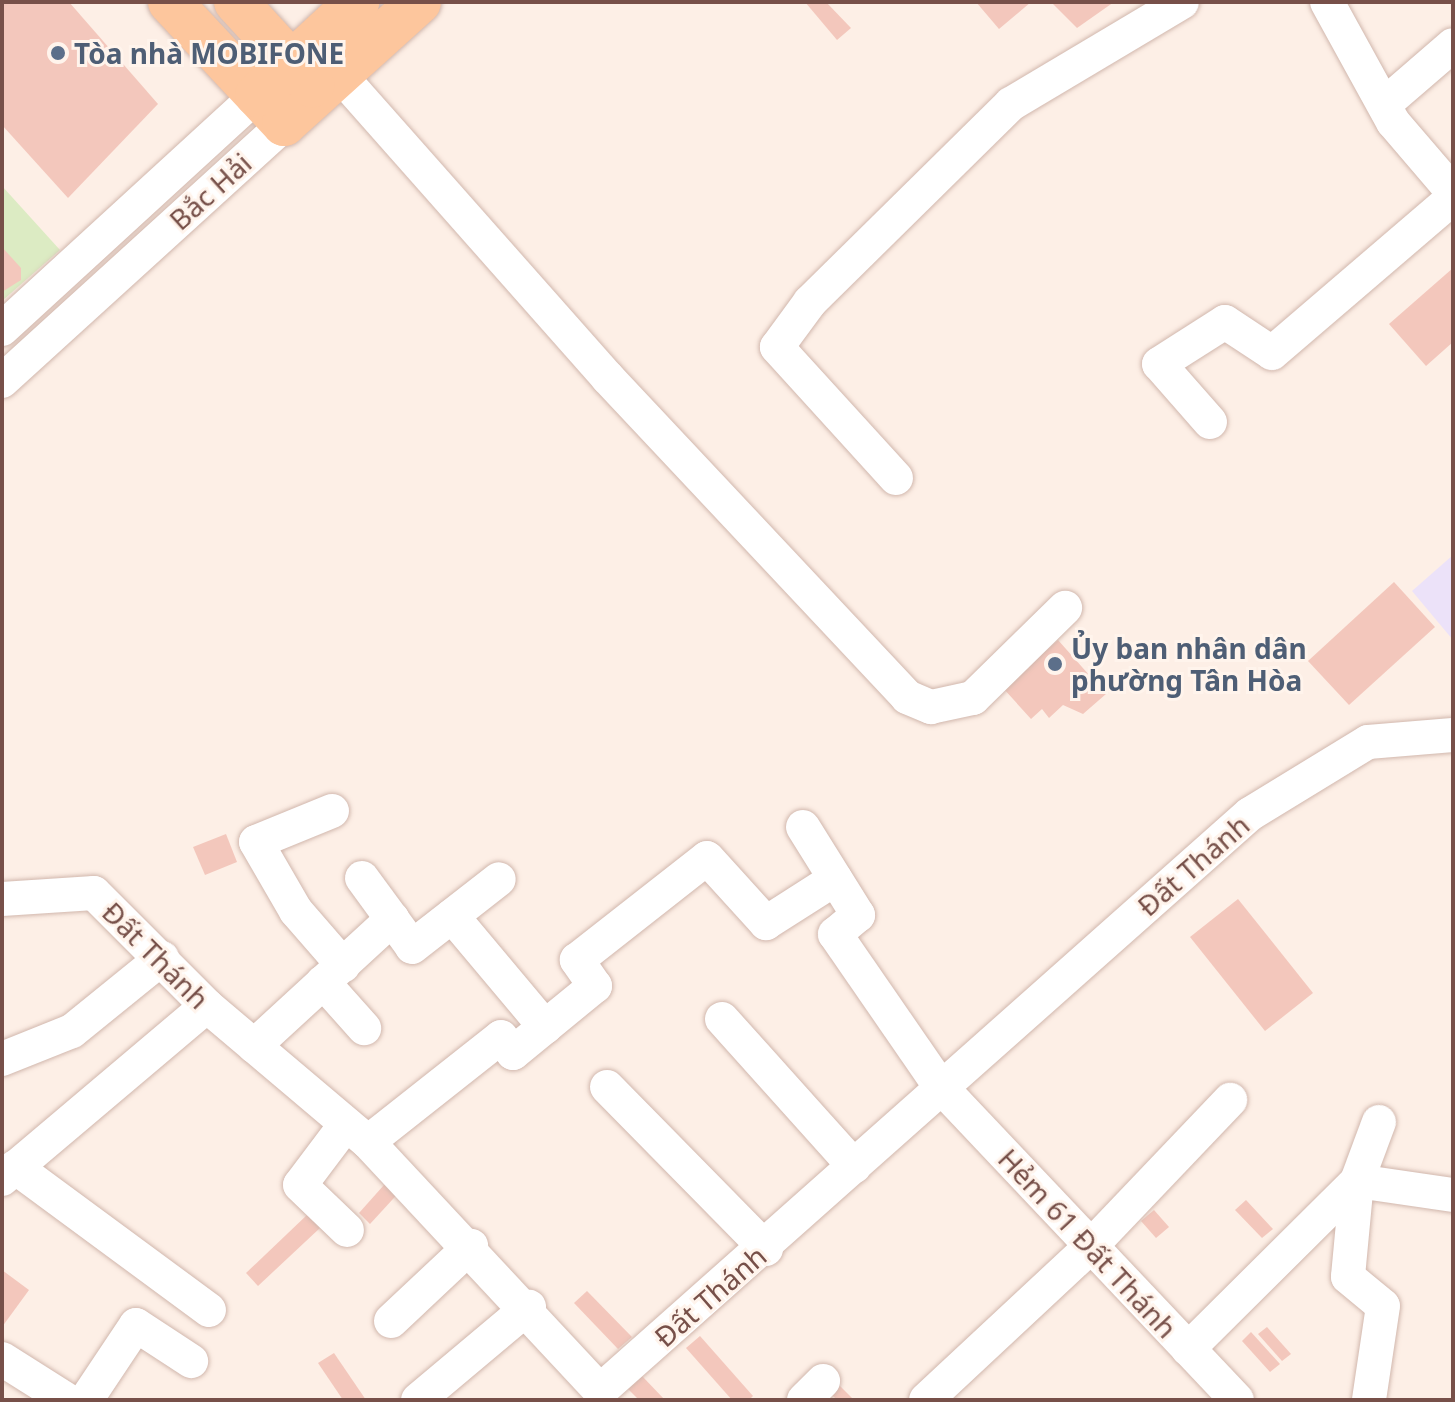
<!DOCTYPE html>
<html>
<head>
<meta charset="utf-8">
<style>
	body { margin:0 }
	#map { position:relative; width:1455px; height:1402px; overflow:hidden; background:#fdefe6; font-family:"Noto Sans",sans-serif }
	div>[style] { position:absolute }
	.education>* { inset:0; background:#ece2f9 }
	.green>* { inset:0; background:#dcebc3 }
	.building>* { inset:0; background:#f3c7bc }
	.roads { filter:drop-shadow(0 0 2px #d1b7ad) drop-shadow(0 0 2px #d1b7ad) }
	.minor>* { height:34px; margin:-17px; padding:0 17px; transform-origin:17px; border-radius:17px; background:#fff }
	.major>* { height:44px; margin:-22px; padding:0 22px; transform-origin:22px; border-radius:22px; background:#fdc69d }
	.dots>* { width:22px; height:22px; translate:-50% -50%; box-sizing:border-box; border:4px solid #fff4ec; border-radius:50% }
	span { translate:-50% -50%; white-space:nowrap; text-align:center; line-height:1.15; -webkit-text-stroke:6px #fff4ec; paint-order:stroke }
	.service-label { font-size:28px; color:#4e5e75; font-weight:700 }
	.left { translate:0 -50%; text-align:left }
	.street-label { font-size:28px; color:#775049 }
	.frame { position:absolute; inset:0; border:4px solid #775049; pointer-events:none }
</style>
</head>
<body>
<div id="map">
	<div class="education">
		<i style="clip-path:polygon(1453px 555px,1453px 640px,1412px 591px)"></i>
	</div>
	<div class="green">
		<i style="clip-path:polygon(2px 186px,60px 250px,2px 301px)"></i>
	</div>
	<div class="building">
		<i style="clip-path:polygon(2px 2px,69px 2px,158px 104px,68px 198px,2px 125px)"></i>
		<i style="clip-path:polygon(805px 2px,826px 2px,851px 28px,837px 40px)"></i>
		<i style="clip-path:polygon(976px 2px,1031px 2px,999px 29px)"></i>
		<i style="clip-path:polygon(1051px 2px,1114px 2px,1077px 28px)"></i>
		<i style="clip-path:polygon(2px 247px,21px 268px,21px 280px,2px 292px)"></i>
		<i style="clip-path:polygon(1453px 268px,1453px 342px,1426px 366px,1389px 324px)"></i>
		<i style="clip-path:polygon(1394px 582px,1435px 627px,1349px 705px,1308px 661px)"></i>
		<i style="clip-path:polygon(1058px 640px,1106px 694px,1083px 714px,1063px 705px,1049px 718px,1042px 709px,1031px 719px,1003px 688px)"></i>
		<i style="clip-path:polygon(226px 834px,237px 862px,205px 875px,193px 847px)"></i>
		<i style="clip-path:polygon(1238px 899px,1313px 993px,1265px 1031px,1190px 937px)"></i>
		<i style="clip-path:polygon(392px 1176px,404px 1187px,370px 1224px,359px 1213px)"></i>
		<i style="clip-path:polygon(1246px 1200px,1273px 1229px,1262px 1238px,1235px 1210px)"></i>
		<i style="clip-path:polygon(1154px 1210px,1169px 1227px,1156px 1238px,1141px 1221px)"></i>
		<i style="clip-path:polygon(308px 1214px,320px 1228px,258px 1286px,246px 1273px)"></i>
		<i style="clip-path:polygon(2px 1270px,29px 1290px,2px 1327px)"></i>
		<i style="clip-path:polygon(587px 1291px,632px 1337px,618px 1349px,574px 1303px)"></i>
		<i style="clip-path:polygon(1267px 1327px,1291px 1354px,1282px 1361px,1258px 1334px)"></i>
		<i style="clip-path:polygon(1251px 1332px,1280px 1364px,1270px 1372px,1242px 1341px)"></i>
		<i style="clip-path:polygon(700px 1336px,753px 1396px,749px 1400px,732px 1400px,686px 1348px)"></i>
		<i style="clip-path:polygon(334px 1353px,366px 1400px,343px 1400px,318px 1363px)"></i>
		<i style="clip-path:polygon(642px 1376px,665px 1400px,639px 1400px,628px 1389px)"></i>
		<i style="clip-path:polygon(840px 1386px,854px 1400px,837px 1400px,831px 1394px)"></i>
	</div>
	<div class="roads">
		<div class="minor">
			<i style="left:1327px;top:2px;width:137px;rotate:61.2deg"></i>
			<i style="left:1393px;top:122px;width:92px;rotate:49.4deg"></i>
			<i style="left:339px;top:74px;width:405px;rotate:48.5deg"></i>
			<i style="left:607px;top:377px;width:439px;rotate:46.8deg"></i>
			<i style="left:907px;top:697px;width:26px;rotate:23deg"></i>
			<i style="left:931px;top:707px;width:43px;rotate:-12.1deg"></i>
			<i style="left:973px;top:698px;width:129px;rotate:-44.4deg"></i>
			<i style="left:1387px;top:102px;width:87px;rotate:-40.8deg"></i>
			<i style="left:2px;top:329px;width:346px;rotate:-42.5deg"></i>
			<i style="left:2px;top:381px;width:382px;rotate:-42.3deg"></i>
			<i style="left:1210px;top:422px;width:77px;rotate:-131.3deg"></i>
			<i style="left:1159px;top:364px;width:78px;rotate:-32.5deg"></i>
			<i style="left:1225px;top:322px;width:56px;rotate:33.4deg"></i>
			<i style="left:1272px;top:353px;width:238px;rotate:-40.6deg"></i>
			<i style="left:896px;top:478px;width:177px;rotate:-132.3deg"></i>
			<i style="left:777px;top:347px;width:56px;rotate:-53.7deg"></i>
			<i style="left:810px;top:302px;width:282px;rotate:-44.6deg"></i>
			<i style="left:1011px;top:104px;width:199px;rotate:-30.8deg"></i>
			<i style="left:332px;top:811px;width:82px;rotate:157.8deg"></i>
			<i style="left:256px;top:842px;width:80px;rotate:59.9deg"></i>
			<i style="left:296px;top:911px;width:72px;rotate:49deg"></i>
			<i style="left:803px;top:827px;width:104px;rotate:58deg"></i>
			<i style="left:858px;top:915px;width:30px;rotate:140deg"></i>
			<i style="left:835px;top:934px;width:185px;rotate:55.4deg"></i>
			<i style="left:940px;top:1086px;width:432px;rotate:46.6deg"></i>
			<i style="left:362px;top:878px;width:51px;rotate:53.8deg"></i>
			<i style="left:2px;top:899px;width:92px;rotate:-3.7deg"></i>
			<i style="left:94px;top:893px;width:160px;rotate:45deg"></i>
			<i style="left:207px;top:1006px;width:211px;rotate:40.2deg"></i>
			<i style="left:368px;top:1142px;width:340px;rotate:47deg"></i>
			<i style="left:600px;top:1391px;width:869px;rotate:-41.6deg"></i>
			<i style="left:1250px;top:814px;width:138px;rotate:-31.4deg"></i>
			<i style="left:1368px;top:742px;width:85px;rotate:-4.7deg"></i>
			<i style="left:452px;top:916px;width:145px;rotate:50deg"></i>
			<i style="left:323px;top:982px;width:62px;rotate:48.3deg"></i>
			<i style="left:722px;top:1019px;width:198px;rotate:48.1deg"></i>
			<i style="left:254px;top:1046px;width:188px;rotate:-42.6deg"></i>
			<i style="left:392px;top:919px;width:34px;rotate:54deg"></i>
			<i style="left:412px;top:947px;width:110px;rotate:-38deg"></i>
			<i style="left:2px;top:1059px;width:75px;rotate:-21.8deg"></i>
			<i style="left:72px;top:1031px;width:116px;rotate:-39deg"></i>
			<i style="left:607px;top:1087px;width:227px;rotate:45.5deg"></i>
			<i style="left:346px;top:1124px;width:76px;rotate:127deg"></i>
			<i style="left:300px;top:1185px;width:65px;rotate:43.8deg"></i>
			<i style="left:368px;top:1142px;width:169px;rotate:-38.3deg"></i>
			<i style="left:501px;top:1037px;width:20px;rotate:53deg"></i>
			<i style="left:513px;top:1053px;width:106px;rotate:-39.3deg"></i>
			<i style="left:595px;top:986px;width:32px;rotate:-125deg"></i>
			<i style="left:577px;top:960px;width:165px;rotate:-38.1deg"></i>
			<i style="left:707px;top:858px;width:88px;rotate:47.8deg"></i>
			<i style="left:766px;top:923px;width:82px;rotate:-32.5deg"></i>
			<i style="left:15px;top:1167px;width:241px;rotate:36.4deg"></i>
			<i style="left:2px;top:1179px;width:268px;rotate:-40.2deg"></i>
			<i style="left:1357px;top:1181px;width:96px;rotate:95.4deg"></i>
			<i style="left:1348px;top:1277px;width:45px;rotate:39.6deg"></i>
			<i style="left:1383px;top:1306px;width:95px;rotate:98.5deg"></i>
			<i style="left:1357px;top:1181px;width:97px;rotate:8.3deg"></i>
			<i style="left:391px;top:1321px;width:110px;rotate:-43.2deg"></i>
			<i style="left:1188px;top:1349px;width:238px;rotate:-44.8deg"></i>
			<i style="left:1357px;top:1181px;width:63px;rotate:-69.6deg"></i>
			<i style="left:2px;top:1359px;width:77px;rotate:32.2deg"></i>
			<i style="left:86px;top:1400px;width:90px;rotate:-56.3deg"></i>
			<i style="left:136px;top:1325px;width:66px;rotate:33.2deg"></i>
			<i style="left:418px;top:1400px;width:145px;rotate:-40deg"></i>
			<i style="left:804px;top:1400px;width:27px;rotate:-45deg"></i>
			<i style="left:926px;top:1400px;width:226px;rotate:-43deg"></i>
			<i style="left:1091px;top:1246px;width:202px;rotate:-46.4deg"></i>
		</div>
		<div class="major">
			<i style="left:170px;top:2px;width:167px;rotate:46.9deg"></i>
			<i style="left:284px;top:124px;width:182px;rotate:-42.1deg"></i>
			<i style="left:236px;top:2px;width:113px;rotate:47.5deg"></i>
			<i style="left:257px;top:95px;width:137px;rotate:-42.9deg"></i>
		</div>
	</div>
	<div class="dots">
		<i style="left:58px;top:53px;background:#5c6f8a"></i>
		<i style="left:1055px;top:664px;background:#5c6f8a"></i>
	</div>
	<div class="service-label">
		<span class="left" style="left:74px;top:53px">Tòa nhà MOBIFONE</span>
		<span class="left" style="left:1071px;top:664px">Ủy ban nhân dân<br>phường Tân Hòa</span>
	</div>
	<div class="street-label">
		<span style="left:210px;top:191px;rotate:-42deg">Bắc Hải</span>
		<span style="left:1193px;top:865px;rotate:-41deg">Đất Thánh</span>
		<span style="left:156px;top:955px;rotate:45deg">Đất Thánh</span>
		<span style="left:1088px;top:1243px;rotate:47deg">Hẻm 61 Đất Thánh</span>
		<span style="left:710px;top:1296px;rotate:-41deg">Đất Thánh</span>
	</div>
	<div class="frame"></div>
</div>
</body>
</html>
